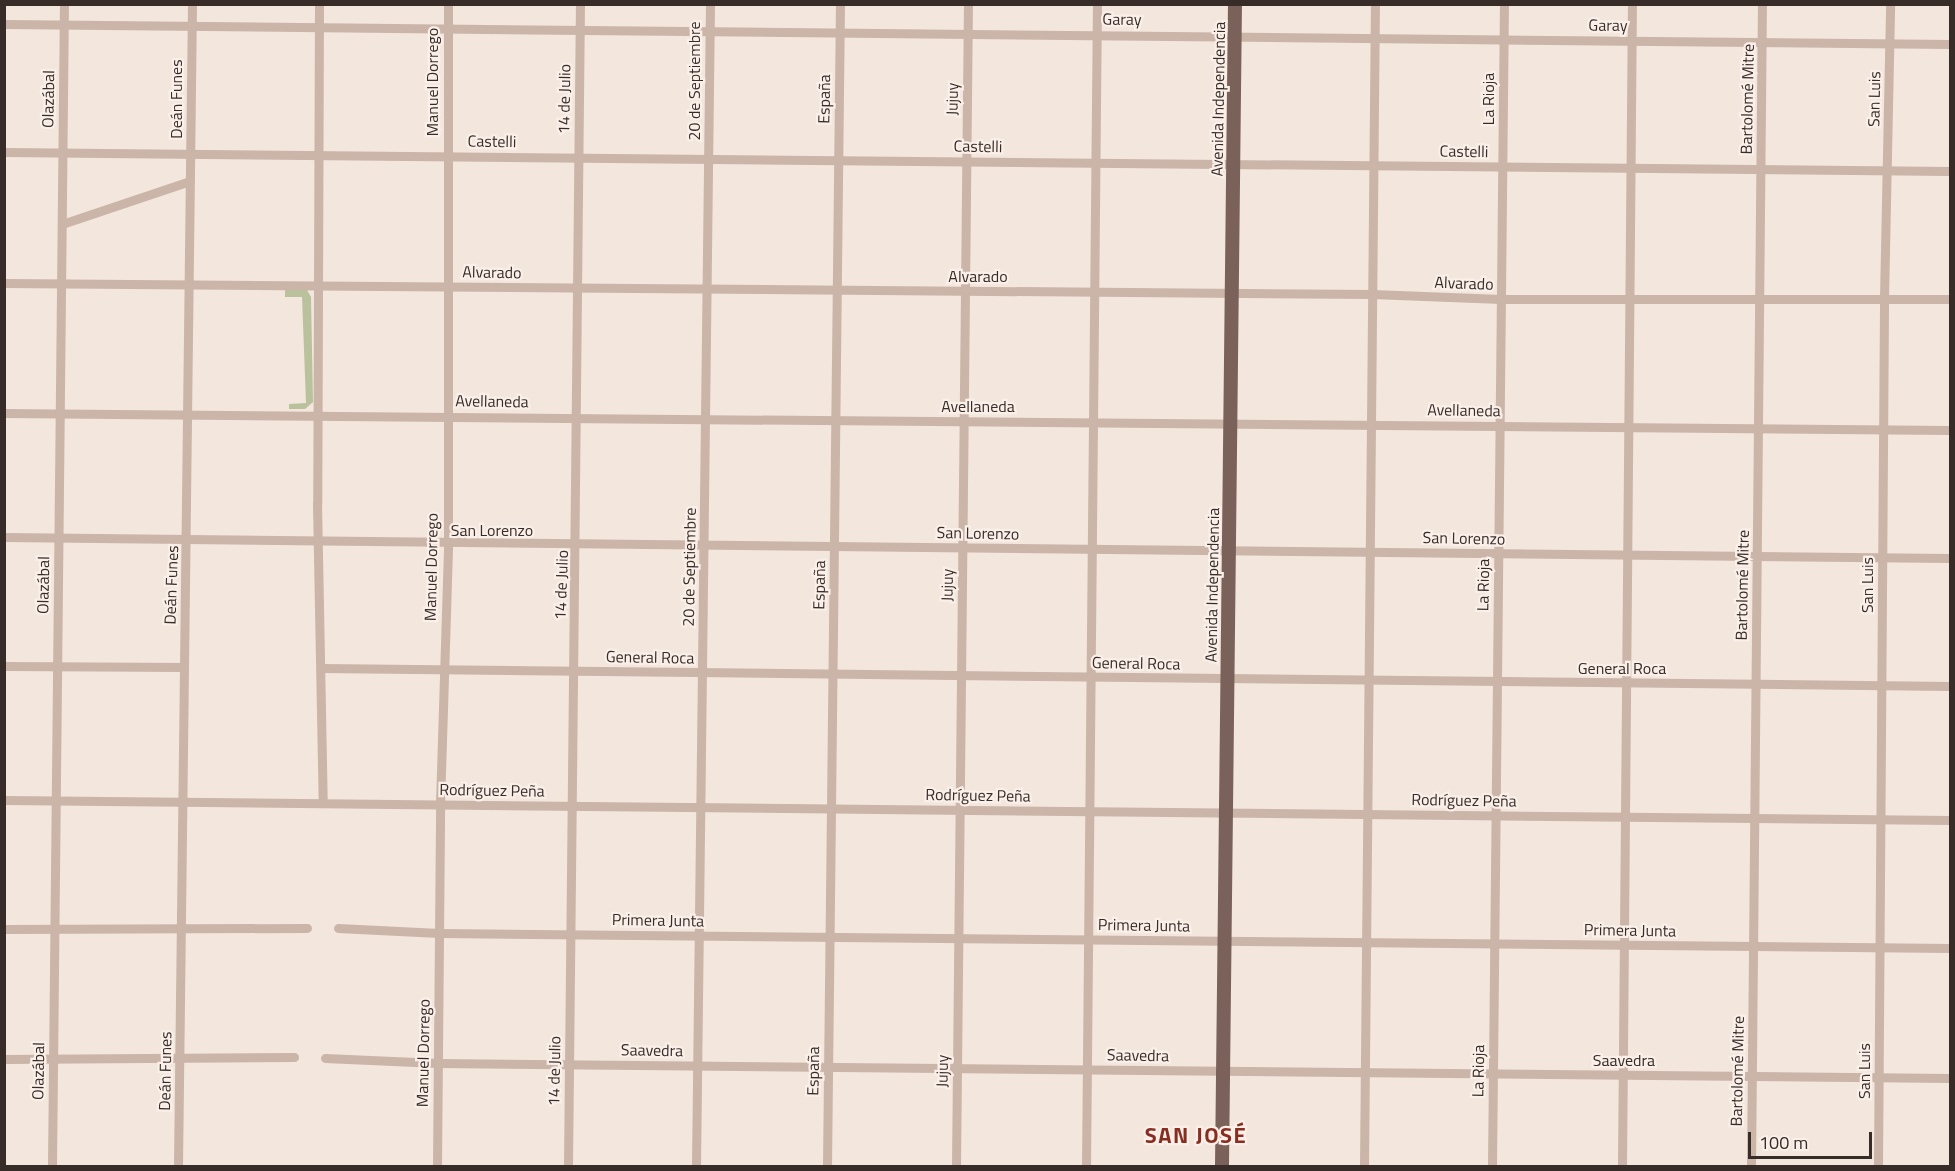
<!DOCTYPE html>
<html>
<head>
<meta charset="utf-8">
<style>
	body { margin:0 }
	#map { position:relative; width:1955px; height:1171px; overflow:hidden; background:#f2e6dd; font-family:"Titillium Web",sans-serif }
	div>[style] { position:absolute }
	.green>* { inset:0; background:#b9c29c }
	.minor>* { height:9px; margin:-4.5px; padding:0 4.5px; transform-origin:4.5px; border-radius:4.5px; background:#cbb4a8 }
	.primary>* { height:14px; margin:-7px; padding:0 7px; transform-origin:7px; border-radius:7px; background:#7a6159 }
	span { translate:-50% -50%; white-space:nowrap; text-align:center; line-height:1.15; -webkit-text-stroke:4.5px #faf0e9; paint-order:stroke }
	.street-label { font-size:16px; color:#382c28 }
	.district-label { font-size:22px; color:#872e21; font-weight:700; letter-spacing:1.5px }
	.frame { position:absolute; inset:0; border:6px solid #382c28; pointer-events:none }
	.scale { position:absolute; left:1748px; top:1132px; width:124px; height:27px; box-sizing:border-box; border:3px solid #382c28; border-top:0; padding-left:8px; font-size:18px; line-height:21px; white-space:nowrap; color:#382c28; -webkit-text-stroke:4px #faf0e9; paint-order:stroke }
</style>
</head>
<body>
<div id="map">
	<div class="green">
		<i style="clip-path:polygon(285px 290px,307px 290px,311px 297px,313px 402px,305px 409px,289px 409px,289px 404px,306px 403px,302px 297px,285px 297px)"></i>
	</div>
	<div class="minor">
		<i style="left:319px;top:4px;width:499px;rotate:90.2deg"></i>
		<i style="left:317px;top:503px;width:300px;rotate:88.9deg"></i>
		<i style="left:4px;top:24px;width:1946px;rotate:0.59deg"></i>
		<i style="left:4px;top:152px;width:1946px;rotate:0.56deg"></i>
		<i style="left:62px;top:224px;width:135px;rotate:-18.6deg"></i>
		<i style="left:4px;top:283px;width:1368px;rotate:0.46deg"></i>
		<i style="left:1372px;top:294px;width:129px;rotate:2.2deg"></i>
		<i style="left:1501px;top:299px;width:449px"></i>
		<i style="left:4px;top:413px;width:1946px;rotate:0.5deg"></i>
		<i style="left:4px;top:537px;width:1946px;rotate:0.62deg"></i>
		<i style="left:4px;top:666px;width:180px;rotate:0.3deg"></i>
		<i style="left:321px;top:668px;width:1629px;rotate:0.63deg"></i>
		<i style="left:4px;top:800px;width:1946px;rotate:0.59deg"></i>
		<i style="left:338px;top:928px;width:101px;rotate:2.8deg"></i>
		<i style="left:439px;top:933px;width:1511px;rotate:0.57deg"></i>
		<i style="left:4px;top:929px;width:303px;rotate:-0.2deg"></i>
		<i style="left:325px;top:1058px;width:113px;rotate:2.5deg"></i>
		<i style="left:438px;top:1063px;width:1512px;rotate:0.57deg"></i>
		<i style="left:4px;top:1059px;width:290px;rotate:-0.4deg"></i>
		<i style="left:52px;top:1166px;width:1162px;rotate:-89.41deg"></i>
		<i style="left:178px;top:1166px;width:1162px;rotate:-89.31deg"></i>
		<i style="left:437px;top:1166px;width:362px;rotate:-89.5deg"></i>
		<i style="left:440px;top:804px;width:260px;rotate:-88.2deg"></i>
		<i style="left:448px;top:544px;width:540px;rotate:-90deg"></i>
		<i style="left:568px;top:1166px;width:1162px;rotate:-89.41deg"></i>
		<i style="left:696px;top:1166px;width:1162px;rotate:-89.31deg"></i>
		<i style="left:827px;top:1166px;width:1162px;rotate:-89.36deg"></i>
		<i style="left:956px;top:1166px;width:1162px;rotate:-89.41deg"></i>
		<i style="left:1086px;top:1166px;width:1162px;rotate:-89.46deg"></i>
		<i style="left:1364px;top:1166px;width:1162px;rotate:-89.46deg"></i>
		<i style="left:1492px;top:1166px;width:1162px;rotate:-89.41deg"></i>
		<i style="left:1622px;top:1166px;width:1162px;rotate:-89.51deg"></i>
		<i style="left:1751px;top:1166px;width:1162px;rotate:-89.46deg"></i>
		<i style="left:1878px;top:1166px;width:868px;rotate:-89.6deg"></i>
		<i style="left:1884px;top:298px;width:294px;rotate:-88.8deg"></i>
	</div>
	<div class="primary">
		<i style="left:1222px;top:1166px;width:1162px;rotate:-89.36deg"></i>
	</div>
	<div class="street-label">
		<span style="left:1122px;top:19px;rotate:1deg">Garay</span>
		<span style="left:1608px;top:25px;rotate:1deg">Garay</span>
		<span style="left:694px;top:81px;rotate:-90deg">20 de Septiembre</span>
		<span style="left:432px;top:82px;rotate:-90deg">Manuel Dorrego</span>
		<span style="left:48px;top:99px;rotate:-89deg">Olazábal</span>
		<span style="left:176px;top:99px;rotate:-90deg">Deán Funes</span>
		<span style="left:564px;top:99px;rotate:-89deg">14 de Julio</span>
		<span style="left:824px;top:99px;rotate:-89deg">España</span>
		<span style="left:952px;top:99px;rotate:-89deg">Jujuy</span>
		<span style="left:1218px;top:99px;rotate:-89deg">Avenida Independencia</span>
		<span style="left:1488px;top:99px;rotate:-90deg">La Rioja</span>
		<span style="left:1747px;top:99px;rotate:-89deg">Bartolomé Mitre</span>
		<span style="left:1874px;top:99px;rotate:-89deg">San Luis</span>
		<span style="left:492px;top:141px;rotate:1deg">Castelli</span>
		<span style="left:978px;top:146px;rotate:1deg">Castelli</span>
		<span style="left:1464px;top:151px;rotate:1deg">Castelli</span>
		<span style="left:492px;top:272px;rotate:1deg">Alvarado</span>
		<span style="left:978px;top:276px">Alvarado</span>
		<span style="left:1464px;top:283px;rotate:2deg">Alvarado</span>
		<span style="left:492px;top:401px;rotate:1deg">Avellaneda</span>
		<span style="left:978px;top:406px">Avellaneda</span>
		<span style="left:1464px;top:410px;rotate:1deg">Avellaneda</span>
		<span style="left:492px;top:530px">San Lorenzo</span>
		<span style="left:978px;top:533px;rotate:1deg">San Lorenzo</span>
		<span style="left:1464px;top:538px;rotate:1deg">San Lorenzo</span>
		<span style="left:431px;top:567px;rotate:-89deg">Manuel Dorrego</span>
		<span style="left:689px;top:567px;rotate:-89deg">20 de Septiembre</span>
		<span style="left:43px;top:585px;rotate:-89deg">Olazábal</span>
		<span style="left:171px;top:585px;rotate:-88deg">Deán Funes</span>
		<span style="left:561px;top:585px;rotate:-88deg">14 de Julio</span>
		<span style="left:819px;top:585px;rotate:-89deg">España</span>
		<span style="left:947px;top:585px;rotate:-89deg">Jujuy</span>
		<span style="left:1212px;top:585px;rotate:-89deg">Avenida Independencia</span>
		<span style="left:1483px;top:585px;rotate:-89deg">La Rioja</span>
		<span style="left:1742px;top:585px;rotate:-89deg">Bartolomé Mitre</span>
		<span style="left:1867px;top:585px;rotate:-90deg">San Luis</span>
		<span style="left:650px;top:657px;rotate:1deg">General Roca</span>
		<span style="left:1136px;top:663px;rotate:1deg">General Roca</span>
		<span style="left:1622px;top:668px">General Roca</span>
		<span style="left:492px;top:790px;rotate:1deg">Rodríguez Peña</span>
		<span style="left:978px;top:795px;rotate:1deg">Rodríguez Peña</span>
		<span style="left:1464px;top:800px;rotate:1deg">Rodríguez Peña</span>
		<span style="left:658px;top:920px;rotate:1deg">Primera Junta</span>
		<span style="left:1144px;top:925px;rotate:1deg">Primera Junta</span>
		<span style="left:1630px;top:930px;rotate:1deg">Primera Junta</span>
		<span style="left:652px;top:1050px;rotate:1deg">Saavedra</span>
		<span style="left:423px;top:1053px;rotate:-89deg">Manuel Dorrego</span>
		<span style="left:1138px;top:1055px;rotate:1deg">Saavedra</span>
		<span style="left:1624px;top:1060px">Saavedra</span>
		<span style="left:38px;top:1071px;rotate:-89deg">Olazábal</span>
		<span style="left:165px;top:1071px;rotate:-89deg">Deán Funes</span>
		<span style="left:554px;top:1071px;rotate:-89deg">14 de Julio</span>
		<span style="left:813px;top:1071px;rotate:-89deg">España</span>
		<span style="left:942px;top:1071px;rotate:-89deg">Jujuy</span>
		<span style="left:1478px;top:1071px;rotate:-89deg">La Rioja</span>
		<span style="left:1737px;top:1071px;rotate:-89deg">Bartolomé Mitre</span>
		<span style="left:1864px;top:1071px;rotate:-90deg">San Luis</span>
	</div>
	<div class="district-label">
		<span style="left:1196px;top:1136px">SAN JOSÉ</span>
	</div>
	<div class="frame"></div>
	<div class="scale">100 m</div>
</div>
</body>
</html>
